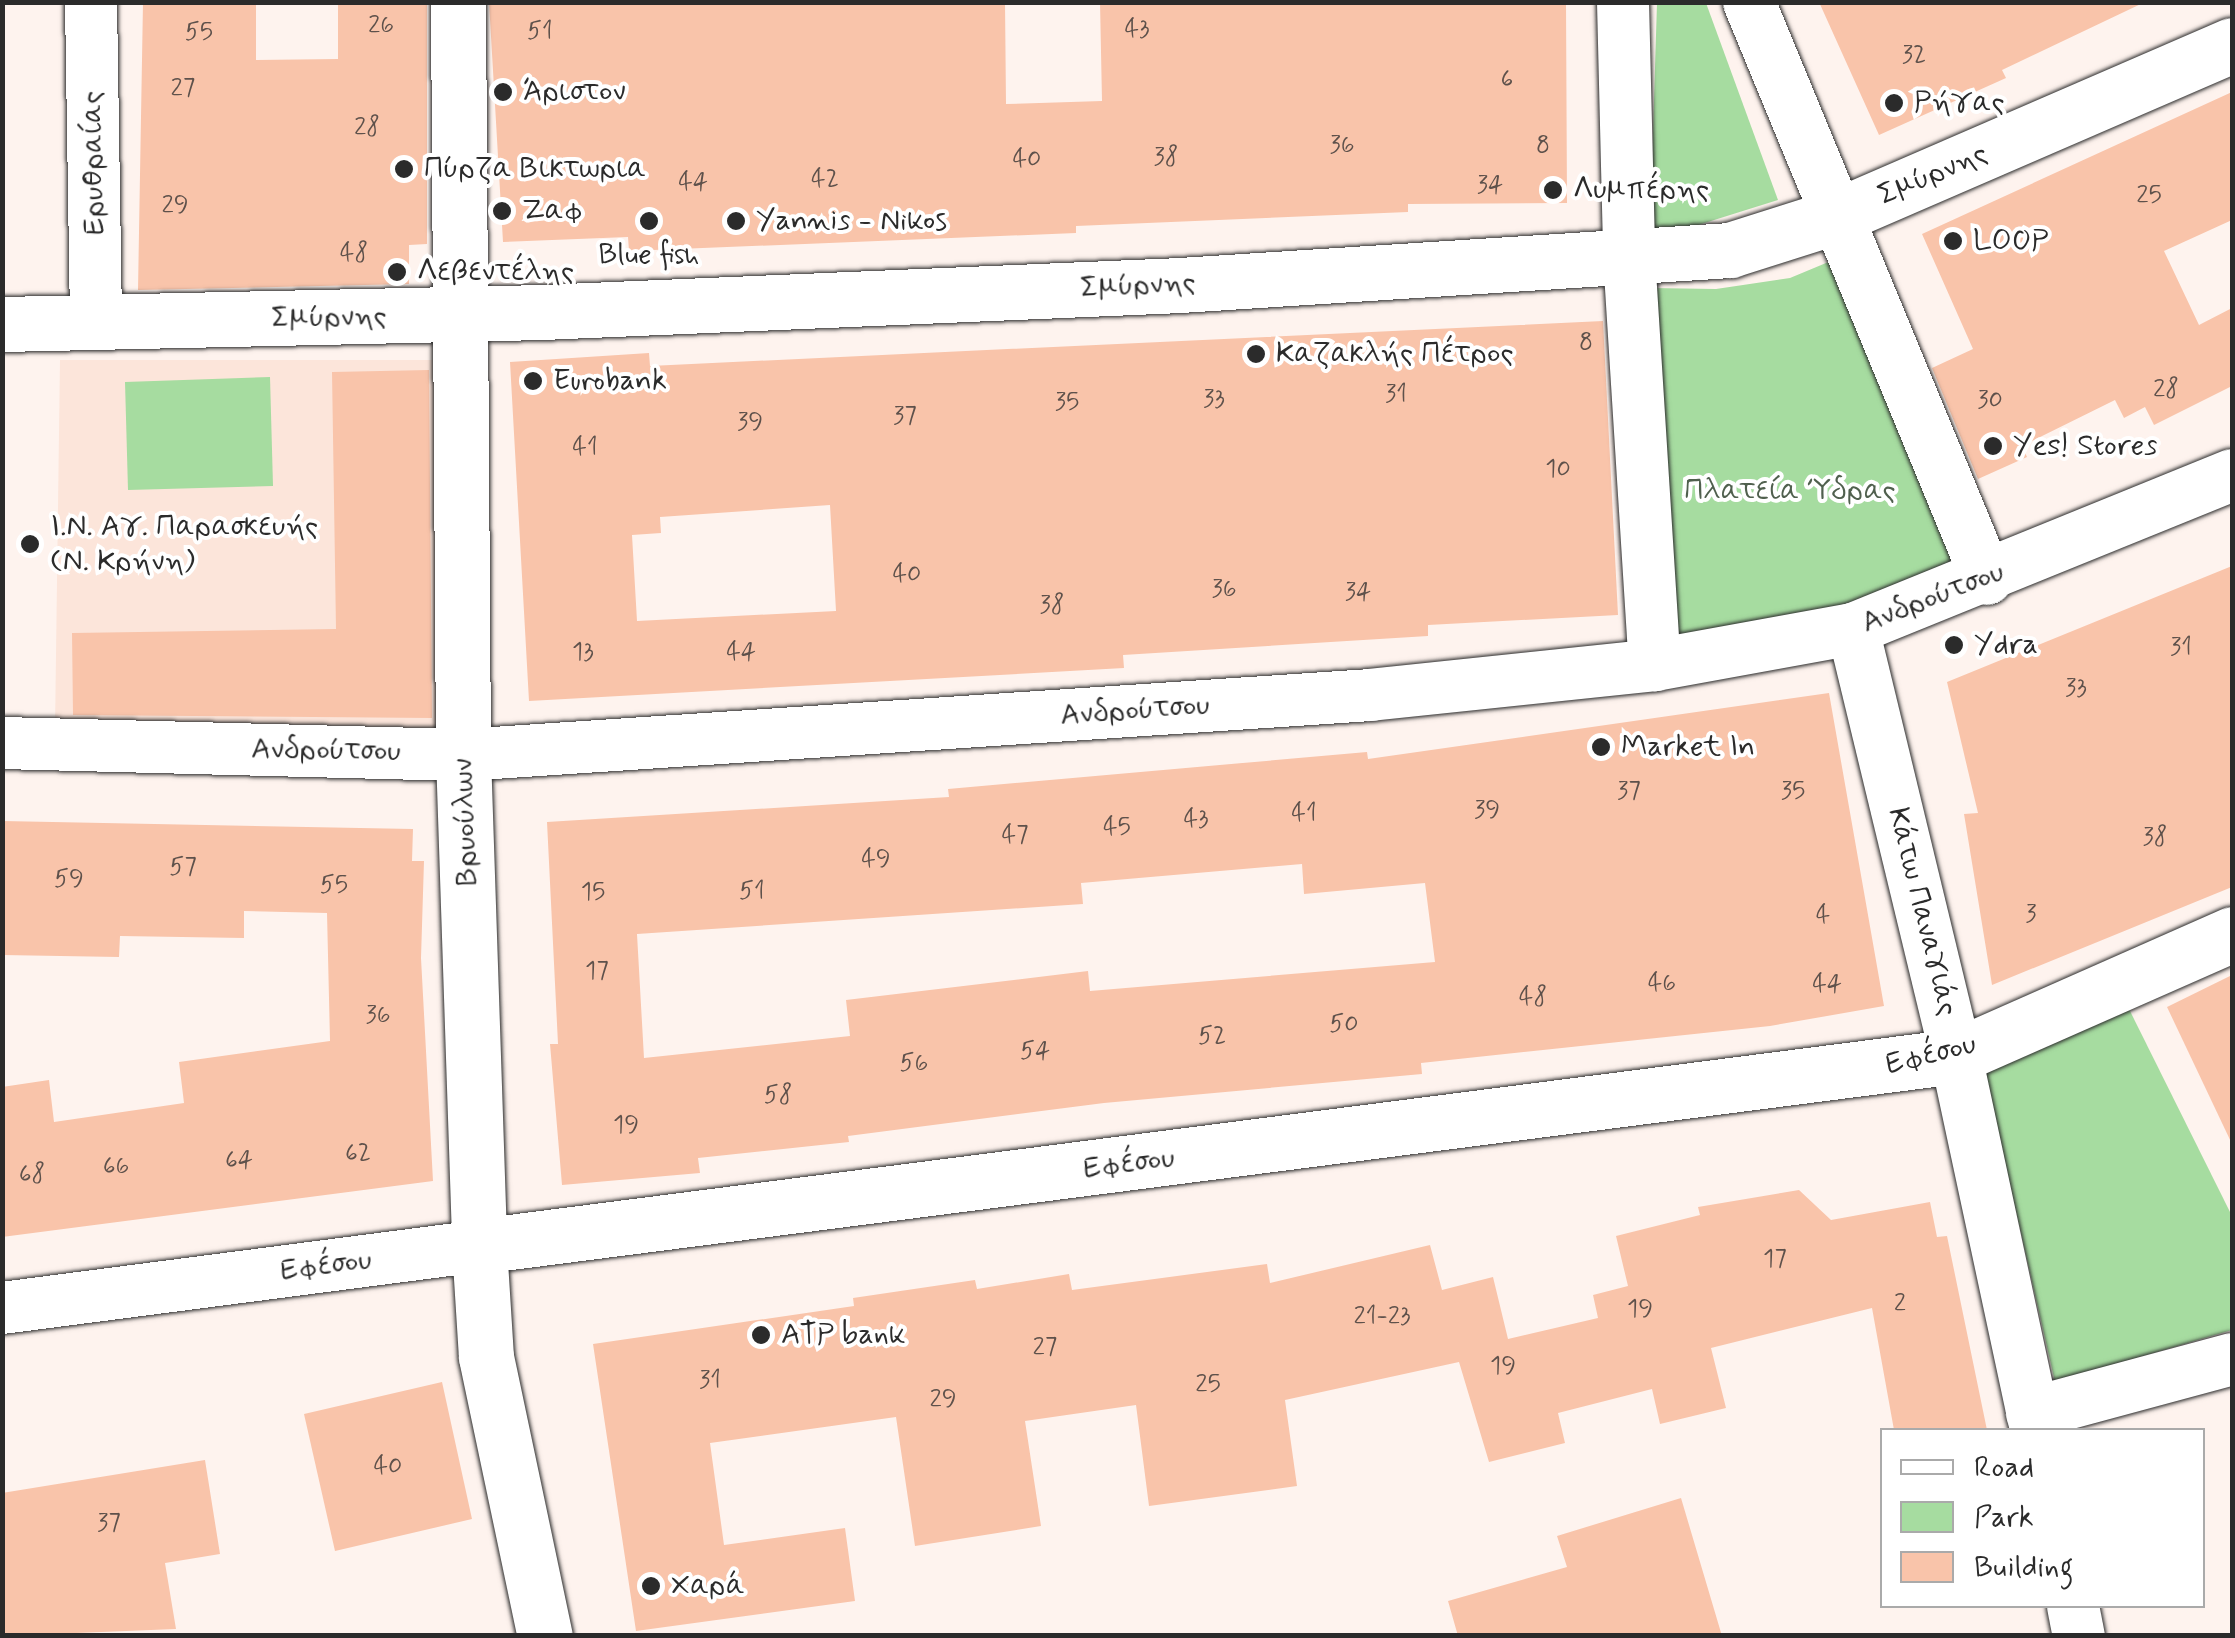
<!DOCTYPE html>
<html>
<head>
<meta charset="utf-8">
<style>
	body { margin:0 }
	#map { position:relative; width:2235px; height:1638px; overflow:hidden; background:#fef3ee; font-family:Mynerve,sans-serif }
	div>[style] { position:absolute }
	.built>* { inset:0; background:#fce5da }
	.green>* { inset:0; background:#a6dca0 }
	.building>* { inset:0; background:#f9c4aa }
	.roads { filter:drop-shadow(0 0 2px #2b2b2b) drop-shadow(0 0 2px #2b2b2b) }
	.street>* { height:52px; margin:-26px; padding:0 26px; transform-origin:26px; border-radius:26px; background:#fff }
	.secondary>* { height:55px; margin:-27.5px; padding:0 27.5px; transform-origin:27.5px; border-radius:27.5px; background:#fff }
	.dots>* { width:28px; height:28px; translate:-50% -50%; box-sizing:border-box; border:5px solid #fff; border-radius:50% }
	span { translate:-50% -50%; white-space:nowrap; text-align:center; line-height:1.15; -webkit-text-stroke:8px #fff; paint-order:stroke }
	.number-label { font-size:25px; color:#5e514b }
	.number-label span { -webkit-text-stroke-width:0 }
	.poi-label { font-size:30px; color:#2b2b2b }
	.left { translate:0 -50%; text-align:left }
	.street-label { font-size:30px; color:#2b2b2b }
	.park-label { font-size:30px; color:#50604e }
	.frame { position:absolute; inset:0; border:5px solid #2b2b2b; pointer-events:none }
	.legend { position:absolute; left:1880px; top:1428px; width:325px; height:180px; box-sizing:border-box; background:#fff; border:2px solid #aaa; margin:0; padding:12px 18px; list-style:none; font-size:30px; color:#2b2b2b }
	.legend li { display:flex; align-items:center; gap:20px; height:50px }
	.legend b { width:50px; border:2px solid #aaa }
</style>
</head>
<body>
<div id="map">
	<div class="built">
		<i style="clip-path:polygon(60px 360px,440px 360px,437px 736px,55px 729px)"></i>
	</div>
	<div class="green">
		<i style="clip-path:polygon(1657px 3px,1706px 3px,1778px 200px,1695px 226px,1650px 231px)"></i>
		<i style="clip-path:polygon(1838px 258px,1956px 564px,1870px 601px,1668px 642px,1651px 288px,1716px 289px,1790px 278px)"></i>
		<i style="clip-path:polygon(270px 377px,273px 486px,128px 490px,125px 382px)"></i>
		<i style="clip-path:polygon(2128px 1007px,2232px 1216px,2232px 1330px,2055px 1382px,1983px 1067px)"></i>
	</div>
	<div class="building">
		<i style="clip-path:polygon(143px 2px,256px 2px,256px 60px,338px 59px,338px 2px,427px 2px,427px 244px,409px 245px,409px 284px,138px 290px)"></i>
		<i style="clip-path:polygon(489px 2px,1005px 2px,1006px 104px,1102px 101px,1100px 2px,1566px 2px,1567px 203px,1408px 204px,1408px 212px,1076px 226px,1076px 233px,629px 251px,628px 237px,503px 242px)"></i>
		<i style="clip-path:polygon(1819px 2px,2145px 2px,2002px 70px,2006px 78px,1879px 135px)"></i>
		<i style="clip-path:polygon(2232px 92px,2232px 220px,2164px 251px,2199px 325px,2232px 308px,2232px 386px,2154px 425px,2145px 407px,2124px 418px,2115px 400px,2022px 446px,2027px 457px,1978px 479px,1932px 368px,1973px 349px,1922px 234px)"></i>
		<i style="clip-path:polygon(evenodd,1603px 321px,1618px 615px,1428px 625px,1428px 636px,1123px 655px,1124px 668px,529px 701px,510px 362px,649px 353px,650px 366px,1603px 321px,830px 505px,836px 611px,637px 621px,632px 535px,661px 533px,660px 517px,830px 505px)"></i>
		<i style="clip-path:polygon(429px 370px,432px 718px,73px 715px,72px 633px,336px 629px,332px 372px)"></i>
		<i style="clip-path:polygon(2232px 566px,2232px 887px,1992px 985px,1964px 814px,1978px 813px,1947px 682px)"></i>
		<i style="clip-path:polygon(evenodd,1829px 693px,1884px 1006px,1770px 1026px,1421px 1063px,1422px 1074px,1104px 1103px,848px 1136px,849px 1142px,698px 1158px,700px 1173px,562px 1185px,550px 1044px,558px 1044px,547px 822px,949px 797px,948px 789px,1367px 752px,1368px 759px,1829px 693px,1302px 864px,1304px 894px,1425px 883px,1435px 962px,1090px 991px,1088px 971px,846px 1000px,850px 1036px,644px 1058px,637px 934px,1083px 904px,1081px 883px,1302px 864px)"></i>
		<i style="clip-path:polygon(2px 821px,413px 829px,412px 861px,424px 861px,421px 958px,433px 1181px,2px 1237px,2px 1087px,49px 1080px,54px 1122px,184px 1103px,179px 1062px,330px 1041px,327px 913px,244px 911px,244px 938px,120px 936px,119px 957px,2px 955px)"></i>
		<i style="clip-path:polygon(2232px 975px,2232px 1144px,2167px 1007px)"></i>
		<i style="clip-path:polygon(1799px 1190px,1831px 1220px,1930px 1202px,1937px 1237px,1947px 1236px,1987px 1430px,1894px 1430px,1872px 1308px,1711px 1348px,1726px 1408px,1660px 1424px,1652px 1389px,1558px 1413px,1565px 1443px,1489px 1462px,1459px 1362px,1285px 1400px,1297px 1486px,1149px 1506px,1136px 1405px,1025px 1421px,1041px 1526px,915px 1546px,896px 1417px,710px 1443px,724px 1545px,845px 1528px,855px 1601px,636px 1631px,593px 1344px,854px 1306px,853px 1298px,975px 1280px,977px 1289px,1069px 1274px,1072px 1290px,1267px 1264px,1270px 1283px,1430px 1245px,1442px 1290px,1493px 1277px,1508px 1339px,1598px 1318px,1593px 1295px,1628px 1286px,1616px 1236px,1700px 1215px,1698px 1207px)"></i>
		<i style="clip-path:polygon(442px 1382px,472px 1519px,335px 1551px,304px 1414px)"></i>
		<i style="clip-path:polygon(205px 1460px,220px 1554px,165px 1563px,176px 1629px,2px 1636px,2px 1493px)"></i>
		<i style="clip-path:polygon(1681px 1498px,1722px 1636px,1458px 1636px,1448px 1601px,1567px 1567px,1557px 1536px)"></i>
	</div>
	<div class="roads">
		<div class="street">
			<i style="left:91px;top:2px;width:322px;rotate:89.1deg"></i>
			<i style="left:1623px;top:2px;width:254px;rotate:88.6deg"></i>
			<i style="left:1629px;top:256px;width:410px;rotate:86.4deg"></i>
			<i style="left:1749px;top:2px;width:624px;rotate:67.58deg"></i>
			<i style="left:1853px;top:629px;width:439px;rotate:76.4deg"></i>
			<i style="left:1956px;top:1056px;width:382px;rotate:77.9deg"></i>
			<i style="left:2px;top:743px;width:461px;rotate:1.5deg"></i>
			<i style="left:463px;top:755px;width:909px;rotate:-3.78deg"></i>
			<i style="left:1370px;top:695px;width:287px;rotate:-6deg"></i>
			<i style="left:1655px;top:665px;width:201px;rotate:-10.3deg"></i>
			<i style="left:1853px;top:629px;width:409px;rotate:-22.1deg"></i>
			<i style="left:2px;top:1308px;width:481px;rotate:-7.4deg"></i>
			<i style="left:2032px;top:1413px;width:207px;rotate:-15.1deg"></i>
			<i style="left:2073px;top:1606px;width:31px;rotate:79deg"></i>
		</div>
		<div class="secondary">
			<i style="left:458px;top:2px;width:753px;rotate:89.62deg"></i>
			<i style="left:463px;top:755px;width:491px;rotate:88.1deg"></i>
			<i style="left:479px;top:1246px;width:111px;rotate:86.4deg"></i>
			<i style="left:486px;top:1357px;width:285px;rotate:78.1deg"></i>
			<i style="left:2px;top:324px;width:540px;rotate:-1.27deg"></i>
			<i style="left:542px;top:312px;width:639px;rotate:-2.42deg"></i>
			<i style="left:1180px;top:285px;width:551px;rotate:-3.64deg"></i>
			<i style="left:1730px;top:250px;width:112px;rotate:-17.6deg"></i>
			<i style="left:1837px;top:216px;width:430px;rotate:-23.4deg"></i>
			<i style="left:479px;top:1246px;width:1489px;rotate:-7.33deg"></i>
			<i style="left:1956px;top:1056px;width:302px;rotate:-23.8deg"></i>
		</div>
	</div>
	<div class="dots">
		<i style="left:503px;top:92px;background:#2b2b2b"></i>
		<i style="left:1894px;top:103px;background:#2b2b2b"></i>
		<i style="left:404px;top:169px;background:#2b2b2b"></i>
		<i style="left:1553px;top:190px;background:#2b2b2b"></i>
		<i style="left:502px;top:211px;background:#2b2b2b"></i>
		<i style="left:649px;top:221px;background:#2b2b2b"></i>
		<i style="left:736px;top:221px;background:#2b2b2b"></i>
		<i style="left:1953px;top:241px;background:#2b2b2b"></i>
		<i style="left:397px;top:272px;background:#2b2b2b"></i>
		<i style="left:1256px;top:354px;background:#2b2b2b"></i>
		<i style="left:533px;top:381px;background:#2b2b2b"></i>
		<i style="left:1993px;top:446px;background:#2b2b2b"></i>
		<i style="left:30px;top:544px;background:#2b2b2b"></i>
		<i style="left:1954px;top:645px;background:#2b2b2b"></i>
		<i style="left:1601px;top:747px;background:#2b2b2b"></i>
		<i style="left:761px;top:1335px;background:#2b2b2b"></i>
		<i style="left:651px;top:1586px;background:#2b2b2b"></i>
	</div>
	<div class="number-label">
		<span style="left:381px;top:26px">26</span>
		<span style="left:1137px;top:30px">43</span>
		<span style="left:540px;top:32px">51</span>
		<span style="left:199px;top:33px">55</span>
		<span style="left:1914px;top:56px">32</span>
		<span style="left:1507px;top:80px">6</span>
		<span style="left:183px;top:89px">27</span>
		<span style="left:367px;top:128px">28</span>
		<span style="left:1342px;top:146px">36</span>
		<span style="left:1543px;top:146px">8</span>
		<span style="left:1166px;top:158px">38</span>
		<span style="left:1027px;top:160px">40</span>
		<span style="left:825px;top:180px">42</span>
		<span style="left:693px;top:183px">44</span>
		<span style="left:1490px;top:186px">34</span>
		<span style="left:2149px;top:196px">25</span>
		<span style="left:175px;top:206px">29</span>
		<span style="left:354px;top:254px">48</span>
		<span style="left:1586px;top:343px">8</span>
		<span style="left:2166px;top:390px">28</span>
		<span style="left:1396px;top:395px">31</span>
		<span style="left:1214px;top:400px">33</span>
		<span style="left:1990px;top:401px">30</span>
		<span style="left:1067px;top:403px">35</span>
		<span style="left:905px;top:417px">37</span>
		<span style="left:750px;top:423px">39</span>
		<span style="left:585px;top:448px">41</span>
		<span style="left:1558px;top:470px">10</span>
		<span style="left:907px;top:575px">40</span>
		<span style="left:1224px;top:590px">36</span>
		<span style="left:1358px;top:593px">34</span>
		<span style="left:1052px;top:606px">38</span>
		<span style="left:2181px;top:648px">31</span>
		<span style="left:583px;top:653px">13</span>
		<span style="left:741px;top:653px">44</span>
		<span style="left:2076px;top:689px">33</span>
		<span style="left:1629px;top:792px">37</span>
		<span style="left:1793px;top:792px">35</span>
		<span style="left:1487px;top:811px">39</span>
		<span style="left:1304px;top:814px">41</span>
		<span style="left:1196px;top:820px">43</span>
		<span style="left:1117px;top:828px">45</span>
		<span style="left:1015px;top:836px">47</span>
		<span style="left:2155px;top:838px">38</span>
		<span style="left:876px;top:860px">49</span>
		<span style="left:183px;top:868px">57</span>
		<span style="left:69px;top:880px">59</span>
		<span style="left:334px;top:886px">55</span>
		<span style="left:752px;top:892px">51</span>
		<span style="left:593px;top:893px">15</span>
		<span style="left:2031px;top:915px">3</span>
		<span style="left:1823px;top:916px">4</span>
		<span style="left:597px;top:972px">17</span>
		<span style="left:1662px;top:984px">46</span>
		<span style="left:1827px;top:985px">44</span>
		<span style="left:1533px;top:998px">48</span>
		<span style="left:378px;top:1016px">36</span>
		<span style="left:1344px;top:1025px">50</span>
		<span style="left:1212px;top:1037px">52</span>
		<span style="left:1035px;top:1052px">54</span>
		<span style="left:914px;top:1064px">56</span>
		<span style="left:778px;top:1096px">58</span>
		<span style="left:626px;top:1126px">19</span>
		<span style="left:358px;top:1154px">62</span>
		<span style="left:239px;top:1161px">64</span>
		<span style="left:116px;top:1167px">66</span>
		<span style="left:32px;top:1175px">68</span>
		<span style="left:1775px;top:1260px">17</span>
		<span style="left:1900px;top:1304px">2</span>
		<span style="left:1640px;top:1310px">19</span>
		<span style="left:1382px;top:1317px">21-23</span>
		<span style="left:1045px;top:1348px">27</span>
		<span style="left:1503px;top:1367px">19</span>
		<span style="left:710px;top:1381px">31</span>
		<span style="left:1208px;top:1385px">25</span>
		<span style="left:943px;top:1400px">29</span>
		<span style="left:388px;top:1467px">40</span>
		<span style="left:109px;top:1524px">37</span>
	</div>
	<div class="poi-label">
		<span class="left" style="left:523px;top:92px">Άριστον</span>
		<span class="left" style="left:1914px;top:103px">Ρήγας</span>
		<span class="left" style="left:424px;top:169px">Πύρζα Βικτωρια</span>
		<span class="left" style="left:1573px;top:190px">Λυμπέρης</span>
		<span class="left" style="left:522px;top:211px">Ζαφ</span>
		<span class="left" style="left:756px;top:221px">Yannis - Nikos</span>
		<span class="left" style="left:1973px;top:241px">LOOP</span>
		<span style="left:649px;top:255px">Blue fish</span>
		<span class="left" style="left:417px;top:272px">Λεβεντέλης</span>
		<span class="left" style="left:1276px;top:354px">Καζακλής Πέτρος</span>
		<span class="left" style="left:553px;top:381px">Eurobank</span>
		<span class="left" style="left:2013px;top:446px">Yes! Stores</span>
		<span class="left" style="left:50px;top:544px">Ι.Ν. Αγ. Παρασκευής<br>(Ν. Κρήνη)</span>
		<span class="left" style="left:1974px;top:645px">Ydra</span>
		<span class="left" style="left:1621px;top:747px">Market In</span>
		<span class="left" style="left:781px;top:1335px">ATP bank</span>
		<span class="left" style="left:671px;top:1586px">Χαρά</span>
	</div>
	<div class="street-label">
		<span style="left:94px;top:163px;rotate:-91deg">Ερυθραίας</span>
		<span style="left:1933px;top:175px;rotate:-23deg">Σμύρνης</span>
		<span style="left:1138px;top:286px;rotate:-3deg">Σμύρνης</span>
		<span style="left:329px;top:318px;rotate:-1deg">Σμύρνης</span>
		<span style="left:1933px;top:598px;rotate:-21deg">Ανδρούτσου</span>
		<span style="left:1135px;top:711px;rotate:-4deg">Ανδρούτσου</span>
		<span style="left:326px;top:751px;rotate:1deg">Ανδρούτσου</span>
		<span style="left:466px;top:822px;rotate:-92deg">Βρυούλων</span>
		<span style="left:1922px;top:912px;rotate:76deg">Κάτω Παναγιάς</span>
		<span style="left:1931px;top:1055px;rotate:-14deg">Εφέσου</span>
		<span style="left:1129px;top:1164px;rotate:-7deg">Εφέσου</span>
		<span style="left:326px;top:1266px;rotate:-7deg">Εφέσου</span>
	</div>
	<div class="park-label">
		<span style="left:1790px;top:491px">Πλατεία Ύδρας</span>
	</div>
	<div class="frame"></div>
	<ul class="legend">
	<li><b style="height:12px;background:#fff"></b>Road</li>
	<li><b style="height:28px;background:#a6dca0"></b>Park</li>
	<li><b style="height:28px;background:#f9c4aa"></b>Building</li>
	</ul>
</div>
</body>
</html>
